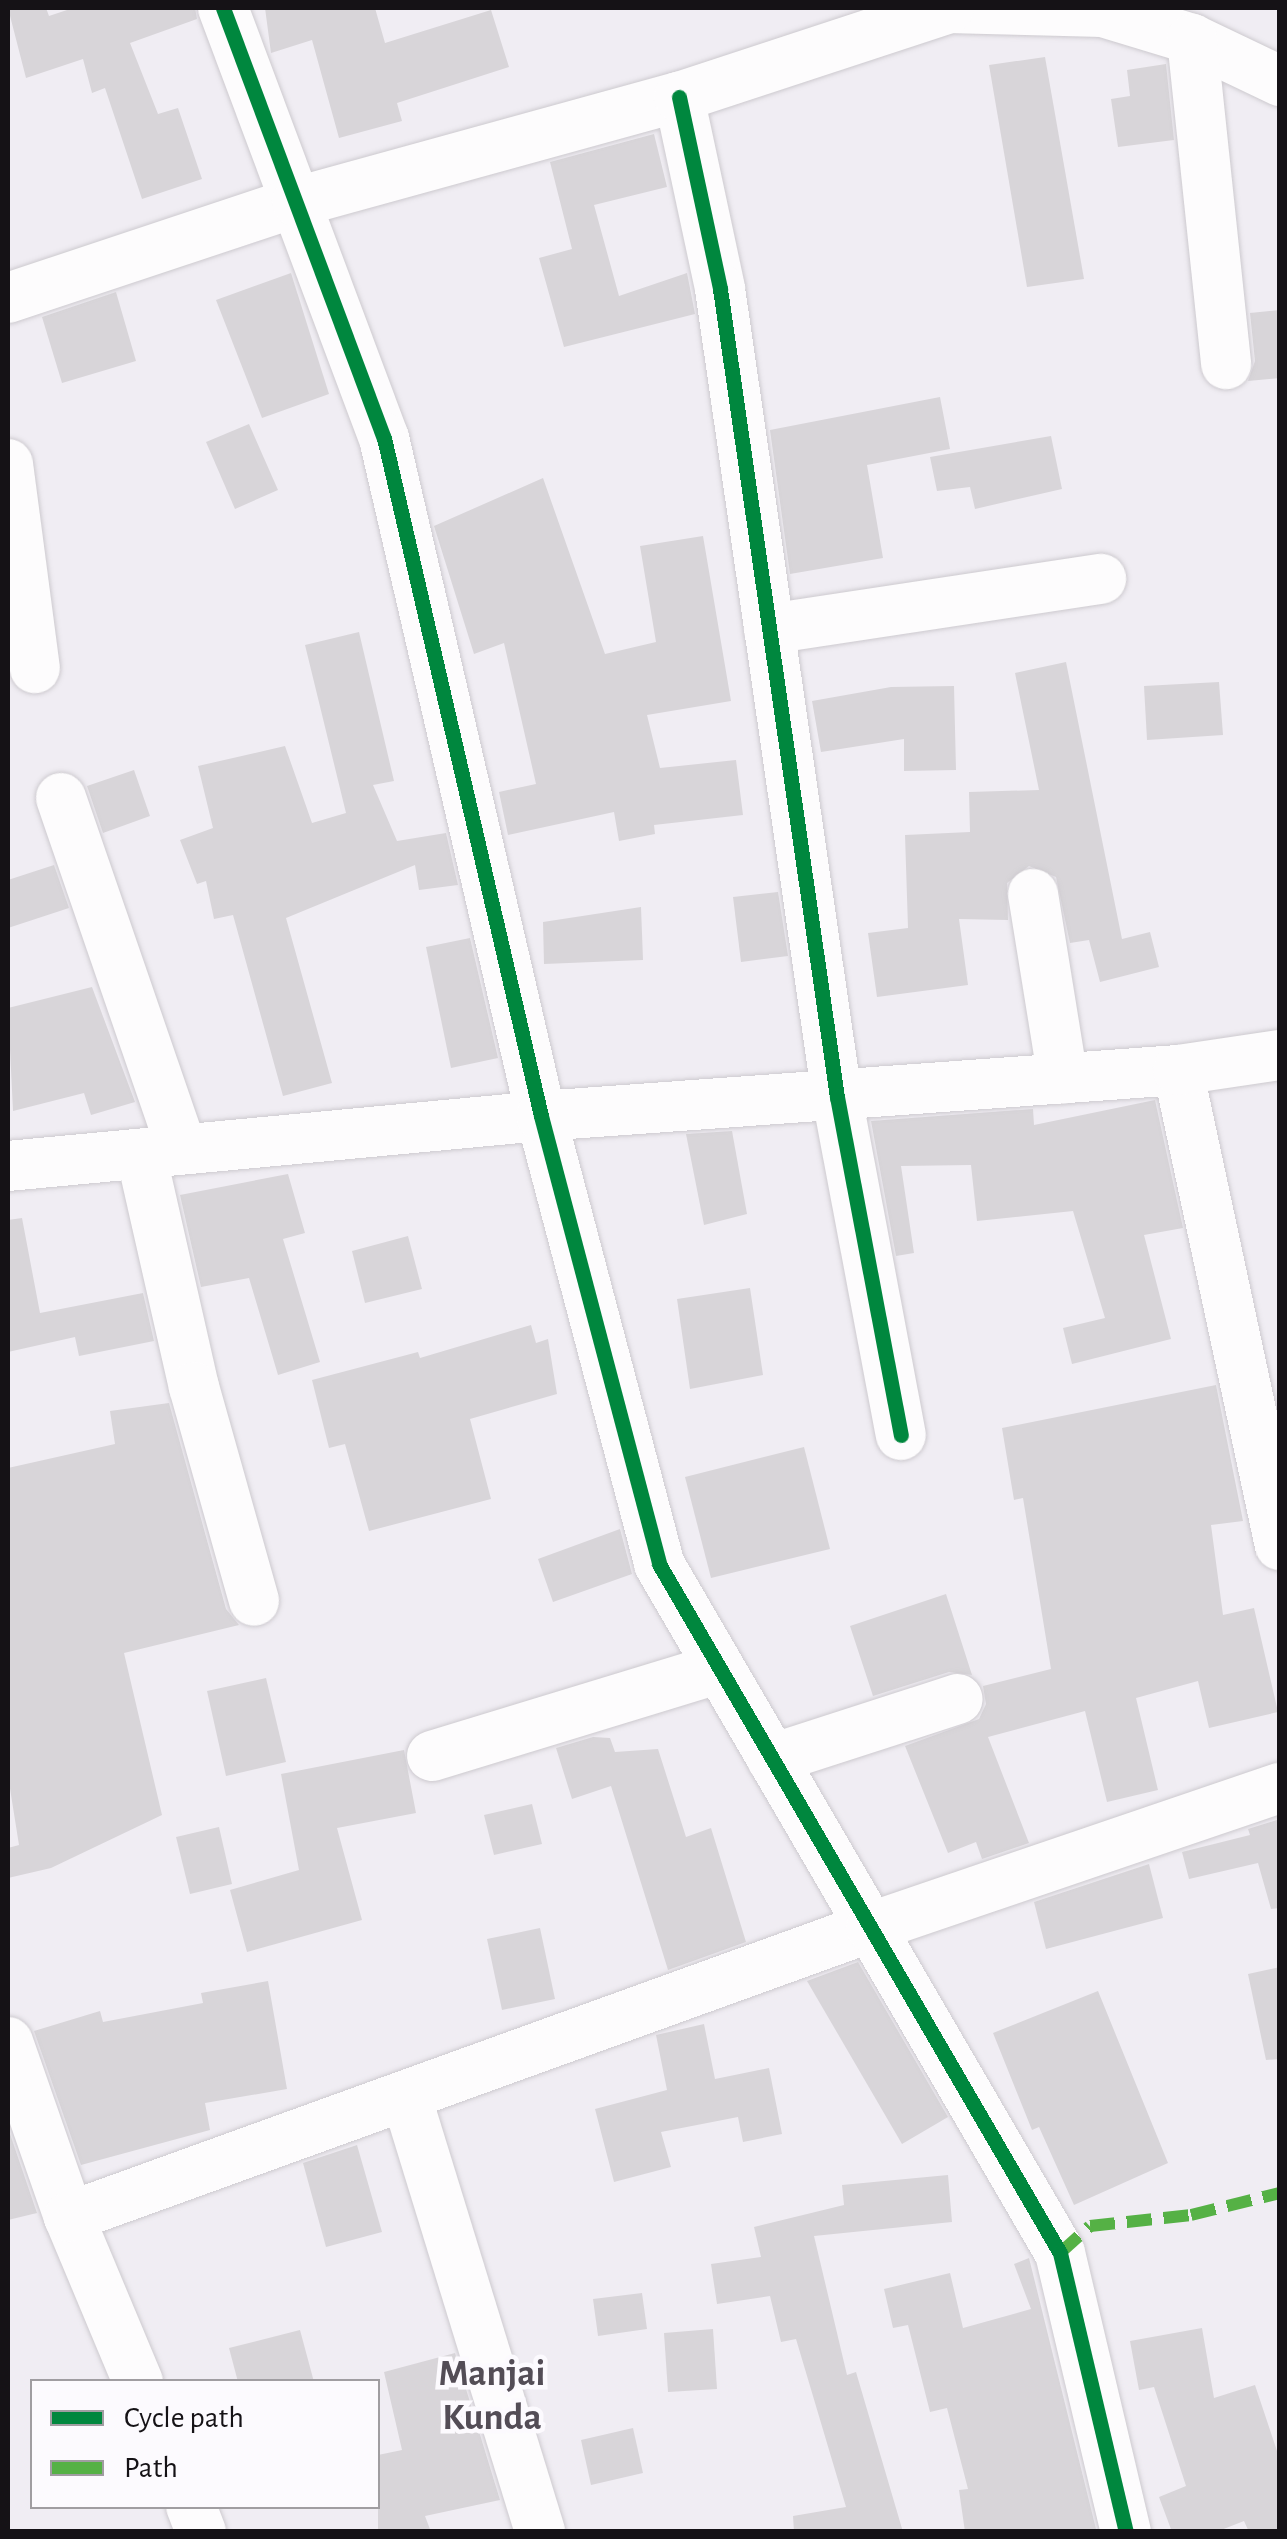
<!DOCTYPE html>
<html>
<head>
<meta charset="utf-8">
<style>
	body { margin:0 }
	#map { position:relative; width:1287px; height:2539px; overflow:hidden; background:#f0edf3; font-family:"Alegreya Sans",sans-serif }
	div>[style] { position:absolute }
	.building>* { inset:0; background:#d8d5d9 }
	.roads { filter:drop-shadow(0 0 2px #cdcacf) drop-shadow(0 0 2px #cdcacf) }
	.minor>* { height:50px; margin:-25px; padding:0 25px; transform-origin:25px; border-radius:25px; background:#fdfcfd }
	.quiet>* { height:12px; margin-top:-6px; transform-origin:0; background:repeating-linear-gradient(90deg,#55b145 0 25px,transparent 0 37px) }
	.cycleway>* { height:15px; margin:-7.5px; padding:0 7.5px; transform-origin:7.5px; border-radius:7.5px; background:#00873e }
	span { translate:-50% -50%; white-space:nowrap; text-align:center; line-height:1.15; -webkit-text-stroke:9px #fcfafe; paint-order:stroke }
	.district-label { font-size:38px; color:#534d56; font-weight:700 }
	.frame { position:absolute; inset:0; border:10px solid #151216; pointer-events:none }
	.legend { position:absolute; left:30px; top:2379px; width:350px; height:130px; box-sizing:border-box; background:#fcfafe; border:2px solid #a09da1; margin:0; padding:12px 18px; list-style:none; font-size:30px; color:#151216 }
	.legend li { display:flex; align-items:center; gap:20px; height:50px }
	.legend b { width:50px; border:2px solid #a09da1 }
</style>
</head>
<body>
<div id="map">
	<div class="building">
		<i style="clip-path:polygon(8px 8px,46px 8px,49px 16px,73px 8px,195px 8px,197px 19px,130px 43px,158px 114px,178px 108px,202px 179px,142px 199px,105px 88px,92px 93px,83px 59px,26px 78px)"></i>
		<i style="clip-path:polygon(265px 8px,375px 8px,385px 43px,491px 10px,509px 67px,397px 103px,402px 121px,339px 138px,312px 40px,271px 53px)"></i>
		<i style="clip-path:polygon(1045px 57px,1084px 279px,1027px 287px,989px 65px)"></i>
		<i style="clip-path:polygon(1166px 64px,1174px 140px,1118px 147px,1111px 99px,1130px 96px,1127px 70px)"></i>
		<i style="clip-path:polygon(654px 134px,667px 187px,594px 205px,619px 296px,687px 273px,695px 314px,564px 347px,539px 258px,572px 249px,550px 162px)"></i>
		<i style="clip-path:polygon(291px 273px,329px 394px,262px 418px,216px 300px)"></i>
		<i style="clip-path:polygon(116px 292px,136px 361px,62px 383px,42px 317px)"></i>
		<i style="clip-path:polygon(1280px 310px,1280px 378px,1248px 381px,1255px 361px,1250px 313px)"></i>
		<i style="clip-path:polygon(940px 397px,950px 449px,867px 465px,883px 558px,790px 574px,770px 430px)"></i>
		<i style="clip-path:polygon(249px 424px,278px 490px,235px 509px,206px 442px)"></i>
		<i style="clip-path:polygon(1051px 436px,1062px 489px,975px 509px,970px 487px,937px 491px,930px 457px)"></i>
		<i style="clip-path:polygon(543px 478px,605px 654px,656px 642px,640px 546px,703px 536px,731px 701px,647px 715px,660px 768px,736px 760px,743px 815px,654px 825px,655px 834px,619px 841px,614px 812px,508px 835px,499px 792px,536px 784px,504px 643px,474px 654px,434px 526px)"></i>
		<i style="clip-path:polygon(359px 632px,394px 781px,373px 785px,397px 841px,446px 833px,458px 885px,419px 890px,415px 865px,286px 918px,332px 1083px,283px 1096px,233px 915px,214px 919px,206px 881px,197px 884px,180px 840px,213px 828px,198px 766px,285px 746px,312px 823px,346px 813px,305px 645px)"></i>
		<i style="clip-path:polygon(1066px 662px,1122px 939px,1150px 932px,1159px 967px,1100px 982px,1089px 940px,1070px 943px,1056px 877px,1029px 866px,1007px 883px,1008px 920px,959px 919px,968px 985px,877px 997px,868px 933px,908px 928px,905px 835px,970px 832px,969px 792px,1039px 790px,1015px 673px)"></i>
		<i style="clip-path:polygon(1219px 682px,1223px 735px,1147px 740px,1144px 686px)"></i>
		<i style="clip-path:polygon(954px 686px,956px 770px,904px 771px,904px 739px,821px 752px,812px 701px,891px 687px)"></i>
		<i style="clip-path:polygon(134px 770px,150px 816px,103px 833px,87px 786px)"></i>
		<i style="clip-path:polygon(54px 865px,69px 908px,8px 928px,8px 880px)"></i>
		<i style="clip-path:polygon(778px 892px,788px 956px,741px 962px,733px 897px)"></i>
		<i style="clip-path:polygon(641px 907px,643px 960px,544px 964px,543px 922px)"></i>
		<i style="clip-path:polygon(470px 938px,498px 1058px,451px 1068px,426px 947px)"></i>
		<i style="clip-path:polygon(92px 987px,135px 1102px,91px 1115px,84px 1093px,13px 1111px,8px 1008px)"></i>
		<i style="clip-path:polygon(1155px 1100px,1183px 1228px,1144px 1235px,1171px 1339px,1072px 1364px,1063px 1328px,1105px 1318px,1073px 1211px,977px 1221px,971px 1165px,901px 1166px,914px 1253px,896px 1256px,871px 1121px,1033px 1109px,1034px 1125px)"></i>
		<i style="clip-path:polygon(732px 1131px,747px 1214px,704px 1225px,686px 1134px)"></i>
		<i style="clip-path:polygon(288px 1174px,305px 1233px,283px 1239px,320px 1362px,278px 1375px,249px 1278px,201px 1287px,180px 1195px)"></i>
		<i style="clip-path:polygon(22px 1218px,40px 1313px,143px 1293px,154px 1341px,79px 1356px,75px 1337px,8px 1352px,8px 1220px)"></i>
		<i style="clip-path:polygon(408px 1236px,422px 1289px,365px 1303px,352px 1251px)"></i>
		<i style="clip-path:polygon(750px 1288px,763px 1375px,690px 1389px,677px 1299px)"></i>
		<i style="clip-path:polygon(531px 1325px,536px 1343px,548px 1339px,557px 1394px,470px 1419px,491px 1499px,369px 1531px,345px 1444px,329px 1448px,312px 1380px,418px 1352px,420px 1358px)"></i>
		<i style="clip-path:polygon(1216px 1385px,1243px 1521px,1211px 1525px,1223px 1615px,1254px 1608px,1278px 1712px,1209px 1728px,1198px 1681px,1136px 1698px,1158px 1790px,1107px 1802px,1085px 1711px,988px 1737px,1029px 1843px,982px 1859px,976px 1842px,948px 1853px,905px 1746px,979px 1719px,986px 1704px,983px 1686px,1051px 1669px,1023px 1498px,1014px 1500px,1002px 1428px)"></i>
		<i style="clip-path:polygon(169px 1403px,226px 1609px,239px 1625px,124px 1653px,162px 1815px,51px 1868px,8px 1878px,8px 1848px,19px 1845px,8px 1776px,8px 1468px,115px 1444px,110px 1411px)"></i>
		<i style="clip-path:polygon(804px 1447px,830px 1549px,711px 1578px,685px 1477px)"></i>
		<i style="clip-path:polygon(620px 1529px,632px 1574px,553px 1602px,538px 1559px)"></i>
		<i style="clip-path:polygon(946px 1594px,972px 1675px,949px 1672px,873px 1696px,850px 1626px)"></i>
		<i style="clip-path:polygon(266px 1678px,286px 1762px,226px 1776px,207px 1691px)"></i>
		<i style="clip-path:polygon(593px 1737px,610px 1738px,615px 1752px,658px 1749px,686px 1837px,711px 1828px,746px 1942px,668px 1970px,611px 1786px,572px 1799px,556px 1748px)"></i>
		<i style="clip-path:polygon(404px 1750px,416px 1813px,337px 1828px,362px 1920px,247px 1952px,230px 1890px,299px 1870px,281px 1774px)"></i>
		<i style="clip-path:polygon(532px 1804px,542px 1844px,494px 1855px,484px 1815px)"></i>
		<i style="clip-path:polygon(1280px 1819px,1280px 1908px,1271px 1909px,1258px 1863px,1189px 1879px,1182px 1852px,1250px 1835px,1248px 1829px)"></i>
		<i style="clip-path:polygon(219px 1827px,232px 1884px,190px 1894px,176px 1837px)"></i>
		<i style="clip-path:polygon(1149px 1864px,1163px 1918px,1046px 1949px,1034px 1902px)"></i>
		<i style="clip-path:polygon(540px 1928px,555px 1999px,502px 2010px,487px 1939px)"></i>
		<i style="clip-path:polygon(858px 1962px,948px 2117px,902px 2144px,807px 1981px)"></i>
		<i style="clip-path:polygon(1280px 1967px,1280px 2059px,1266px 2060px,1248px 1974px)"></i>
		<i style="clip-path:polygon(268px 1981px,287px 2089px,205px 2103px,210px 2130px,81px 2165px,34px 2031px,100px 2011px,103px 2022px,203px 2003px,201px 1993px)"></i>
		<i style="clip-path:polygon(1098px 1991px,1168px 2163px,1074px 2205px,1039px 2127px,1032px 2130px,993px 2033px)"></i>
		<i style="clip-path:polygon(704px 2024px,715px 2079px,769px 2068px,782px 2134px,743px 2142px,738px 2117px,661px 2132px,671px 2167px,614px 2182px,595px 2109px,667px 2090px,656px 2035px)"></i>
		<i style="clip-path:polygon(8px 2128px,37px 2213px,8px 2220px)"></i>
		<i style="clip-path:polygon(357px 2145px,382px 2232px,326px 2247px,303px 2163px)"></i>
		<i style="clip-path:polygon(948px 2175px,952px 2222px,814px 2236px,847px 2375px,856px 2372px,903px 2532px,794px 2532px,793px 2516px,846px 2507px,796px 2339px,781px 2342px,770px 2296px,717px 2304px,711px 2264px,761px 2257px,754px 2227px,844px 2205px,842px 2185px)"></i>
		<i style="clip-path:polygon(1029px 2258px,1096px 2529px,965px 2532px,959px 2490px,968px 2489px,947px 2408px,930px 2412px,908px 2325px,893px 2328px,884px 2289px,950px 2273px,963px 2328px,1031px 2309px,1014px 2264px)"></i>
		<i style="clip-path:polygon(642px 2293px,647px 2329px,598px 2336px,593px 2299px)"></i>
		<i style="clip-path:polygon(1202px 2328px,1214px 2398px,1255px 2385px,1280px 2460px,1280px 2532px,1249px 2532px,1244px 2521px,1216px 2532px,1172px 2532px,1159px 2497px,1186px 2486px,1154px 2387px,1139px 2390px,1130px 2341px)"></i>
		<i style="clip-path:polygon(713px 2329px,717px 2389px,668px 2392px,664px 2333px)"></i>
		<i style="clip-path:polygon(300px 2330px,314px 2382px,238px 2382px,229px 2348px)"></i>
		<i style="clip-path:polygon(455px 2353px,500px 2500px,425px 2516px,431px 2532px,378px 2532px,378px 2455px,402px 2450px,384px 2372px)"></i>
		<i style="clip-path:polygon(633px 2428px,643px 2473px,591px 2485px,581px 2440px)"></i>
	</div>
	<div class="roads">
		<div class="minor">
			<i style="left:223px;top:8px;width:459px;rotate:69.5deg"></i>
			<i style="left:384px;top:438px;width:696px;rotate:76.96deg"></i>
			<i style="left:541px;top:1116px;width:463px;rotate:75.2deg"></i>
			<i style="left:659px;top:1564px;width:797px;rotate:59.8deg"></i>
			<i style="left:1060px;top:2253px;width:287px;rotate:76.7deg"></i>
			<i style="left:948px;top:8px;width:155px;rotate:1.5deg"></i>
			<i style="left:1103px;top:12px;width:93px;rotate:16.9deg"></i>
			<i style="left:1192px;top:39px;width:98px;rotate:25.5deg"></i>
			<i style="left:1192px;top:39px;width:327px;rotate:84deg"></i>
			<i style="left:679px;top:97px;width:196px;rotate:77.9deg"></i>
			<i style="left:720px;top:289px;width:816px;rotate:81.76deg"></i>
			<i style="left:837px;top:1097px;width:344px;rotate:79.3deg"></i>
			<i style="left:8px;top:298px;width:305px;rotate:-18.4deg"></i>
			<i style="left:297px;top:202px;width:396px;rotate:-15.4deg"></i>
			<i style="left:679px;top:97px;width:284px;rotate:-18.2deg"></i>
			<i style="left:8px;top:464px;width:206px;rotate:82.5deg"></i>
			<i style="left:769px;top:629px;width:336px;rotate:-8.6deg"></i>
			<i style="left:61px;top:798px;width:371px;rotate:71deg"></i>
			<i style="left:1033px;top:894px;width:187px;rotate:80.8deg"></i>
			<i style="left:1178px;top:1070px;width:486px;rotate:77.9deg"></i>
			<i style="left:141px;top:1154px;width:239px;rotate:77.2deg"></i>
			<i style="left:194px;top:1387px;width:222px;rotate:74.3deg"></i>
			<i style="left:8px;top:1166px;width:535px;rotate:-5.36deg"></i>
			<i style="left:541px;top:1116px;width:639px;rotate:-4.13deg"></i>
			<i style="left:1178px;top:1070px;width:103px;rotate:-8.4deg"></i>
			<i style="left:432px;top:1756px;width:300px;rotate:-17deg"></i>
			<i style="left:772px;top:1759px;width:195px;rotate:-17.9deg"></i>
			<i style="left:8px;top:2042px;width:185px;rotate:70.8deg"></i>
			<i style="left:69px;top:2217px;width:179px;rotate:67.3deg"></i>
			<i style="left:407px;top:2099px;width:453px;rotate:72.9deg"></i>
			<i style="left:69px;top:2217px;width:853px;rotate:-19.88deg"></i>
			<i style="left:871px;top:1927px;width:432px;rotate:-18.8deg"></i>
			<i style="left:191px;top:2506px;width:28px;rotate:69deg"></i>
		</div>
	</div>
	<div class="quiet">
		<i style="left:1060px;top:2253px;width:40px;rotate:-42deg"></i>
		<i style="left:1090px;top:2226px;width:102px;rotate:-6.2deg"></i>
		<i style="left:1191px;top:2215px;width:92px;rotate:-13.9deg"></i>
	</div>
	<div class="cycleway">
		<i style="left:223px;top:8px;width:459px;rotate:69.5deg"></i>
		<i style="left:384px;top:438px;width:696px;rotate:76.96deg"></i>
		<i style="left:541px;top:1116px;width:463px;rotate:75.2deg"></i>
		<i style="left:659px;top:1564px;width:797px;rotate:59.8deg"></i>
		<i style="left:1060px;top:2253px;width:287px;rotate:76.7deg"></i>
		<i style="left:679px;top:97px;width:196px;rotate:77.9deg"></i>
		<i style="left:720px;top:289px;width:816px;rotate:81.76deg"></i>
		<i style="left:837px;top:1097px;width:344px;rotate:79.3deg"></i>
	</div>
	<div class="district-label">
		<span style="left:492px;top:2397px">Manjai<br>Kunda</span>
	</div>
	<div class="frame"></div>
	<ul class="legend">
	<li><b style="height:12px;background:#00873e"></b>Cycle path</li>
	<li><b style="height:12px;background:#55b145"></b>Path</li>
	</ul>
</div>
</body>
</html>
